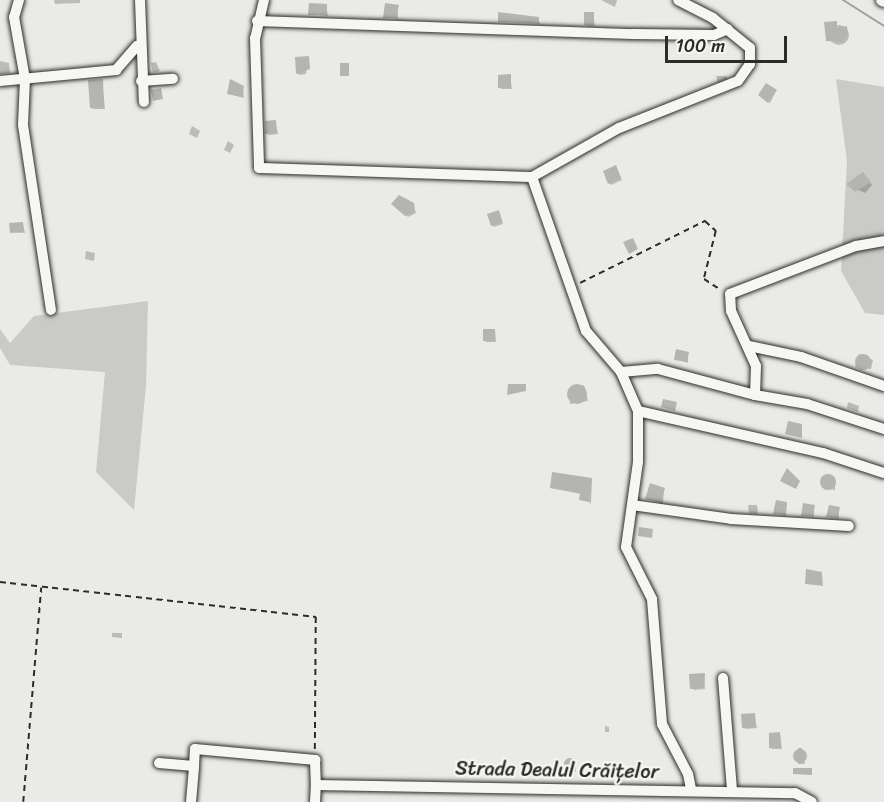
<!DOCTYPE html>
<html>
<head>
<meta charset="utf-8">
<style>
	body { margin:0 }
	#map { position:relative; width:884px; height:802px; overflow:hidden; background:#eaeae6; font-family:Sriracha,sans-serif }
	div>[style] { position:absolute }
	.green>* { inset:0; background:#cacac7 }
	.shadow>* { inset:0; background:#0003 }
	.round { border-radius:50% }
	.stream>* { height:2px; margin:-1px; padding:0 1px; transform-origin:1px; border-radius:1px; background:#a1a19e }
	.building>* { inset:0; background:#b4b4b1 }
	.path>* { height:1.5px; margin-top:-0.75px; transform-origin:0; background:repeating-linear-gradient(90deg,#2b2b2b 0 6px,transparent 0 10.5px) }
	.roads { filter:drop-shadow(0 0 2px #2b2b2b) drop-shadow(0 0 2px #2b2b2b) }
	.minor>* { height:10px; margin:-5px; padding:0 5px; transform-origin:5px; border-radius:5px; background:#f6f6f2 }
	.major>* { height:12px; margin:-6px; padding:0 6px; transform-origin:6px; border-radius:6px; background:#f6f6f2 }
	span { translate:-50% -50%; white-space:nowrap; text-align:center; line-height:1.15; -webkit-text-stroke:4.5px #f6f6f2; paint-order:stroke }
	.street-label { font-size:20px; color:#2b2b2b }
	.scale { position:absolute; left:665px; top:36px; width:122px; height:27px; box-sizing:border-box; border:3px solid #2b2b2b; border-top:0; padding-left:8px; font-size:18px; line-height:21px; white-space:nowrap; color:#2b2b2b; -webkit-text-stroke:4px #f6f6f2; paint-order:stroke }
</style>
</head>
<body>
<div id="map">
	<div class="green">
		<i style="clip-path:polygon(836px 79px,884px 87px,884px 315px,865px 313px,841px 271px,847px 161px)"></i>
		<i style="clip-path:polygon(148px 301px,146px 386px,134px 510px,96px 472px,105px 372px,10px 365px,0 348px,0 329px,10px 343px,34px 316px)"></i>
	</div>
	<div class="shadow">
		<i style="clip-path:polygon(54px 0,80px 0,80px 3px,55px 4px)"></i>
		<i style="clip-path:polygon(601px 0,617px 0,615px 7px)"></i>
		<i style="clip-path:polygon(326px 5px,328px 16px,310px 14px)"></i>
		<i style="clip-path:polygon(398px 7px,398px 19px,385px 17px)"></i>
		<i style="clip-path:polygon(593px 13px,595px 26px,587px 26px,586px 24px)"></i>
		<i style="clip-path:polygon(538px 18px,540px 24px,499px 21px)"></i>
		<i class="round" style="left:829px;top:25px;width:20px;height:20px"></i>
		<i style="clip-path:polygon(308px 58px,306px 74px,299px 75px,298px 73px)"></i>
		<i style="clip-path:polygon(0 61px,9px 63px,10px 73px,0 74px)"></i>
		<i style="clip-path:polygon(156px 62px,160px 71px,153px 73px,151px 63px)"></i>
		<i style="clip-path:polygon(510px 76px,512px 89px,501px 89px,500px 87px)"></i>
		<i style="clip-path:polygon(716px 76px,726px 76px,728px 79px,718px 83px)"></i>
		<i style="clip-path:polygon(102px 80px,105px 109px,93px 109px,91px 108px)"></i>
		<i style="clip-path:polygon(243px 87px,244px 98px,229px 94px)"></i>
		<i style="clip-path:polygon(776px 91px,770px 103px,761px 97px)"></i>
		<i style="clip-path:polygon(275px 122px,278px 134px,269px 135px,267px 134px)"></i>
		<i style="clip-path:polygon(192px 126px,200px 131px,197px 138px,189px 134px)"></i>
		<i style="clip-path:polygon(228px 141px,234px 145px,230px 153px,224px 150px)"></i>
		<i style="clip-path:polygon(617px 169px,622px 180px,611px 185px,609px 183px)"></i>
		<i style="clip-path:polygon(862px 174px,872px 185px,865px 193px,849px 186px)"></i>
		<i style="clip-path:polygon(393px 204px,413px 204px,416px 213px,408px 217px)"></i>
		<i style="clip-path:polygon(500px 213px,503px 224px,494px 227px,492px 225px)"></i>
		<i style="clip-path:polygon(23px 224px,25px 233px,11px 232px)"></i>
		<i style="clip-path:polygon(86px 251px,95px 253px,94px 261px,85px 259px)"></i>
		<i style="clip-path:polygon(495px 330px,496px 342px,486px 342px,484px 340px)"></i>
		<i style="clip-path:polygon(688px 353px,688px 363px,676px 359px)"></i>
		<i style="clip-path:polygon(859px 354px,873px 360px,871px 369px,855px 367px)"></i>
		<i style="clip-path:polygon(584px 385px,588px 401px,570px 404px,569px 389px)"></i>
		<i style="clip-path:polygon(848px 402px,859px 406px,858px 412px,847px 408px)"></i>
		<i style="clip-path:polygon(825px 476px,835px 478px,835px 490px,824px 488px)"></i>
		<i style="clip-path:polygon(592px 480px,591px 504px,581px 494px,551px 488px)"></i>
		<i style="clip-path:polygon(664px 490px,663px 504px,646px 499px)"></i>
		<i style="clip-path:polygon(787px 503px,786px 516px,775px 513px)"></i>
		<i style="clip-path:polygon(748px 505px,757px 505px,758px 514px,749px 513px)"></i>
		<i style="clip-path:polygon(814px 507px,814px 517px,803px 515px)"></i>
		<i style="clip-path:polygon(839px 509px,839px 519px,828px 517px)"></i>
		<i style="clip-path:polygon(822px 574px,823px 586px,807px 584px)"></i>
		<i style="clip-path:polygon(112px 633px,122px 633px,122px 638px,112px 637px)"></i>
		<i style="clip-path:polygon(704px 674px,705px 689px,694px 690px,692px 688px)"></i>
		<i style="clip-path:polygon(754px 714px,757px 728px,745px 729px,744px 727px)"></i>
		<i style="clip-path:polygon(605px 726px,609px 727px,609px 732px,605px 732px)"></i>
		<i style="clip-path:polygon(780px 734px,782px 749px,772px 749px,770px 747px)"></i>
		<i style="clip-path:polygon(798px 748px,802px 748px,805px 764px,798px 764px)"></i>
		<i style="clip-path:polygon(569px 758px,576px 760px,576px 772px,565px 768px)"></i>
	</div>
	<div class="stream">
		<i style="left:843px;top:0;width:49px;rotate:32.4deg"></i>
	</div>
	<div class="building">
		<i style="clip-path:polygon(309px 3px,327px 4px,327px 15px,308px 15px)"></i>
		<i style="clip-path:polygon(385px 3px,399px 5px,396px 18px,383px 18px)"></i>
		<i style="clip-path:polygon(498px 12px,539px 17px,539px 23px,498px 22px)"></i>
		<i style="clip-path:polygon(584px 12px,594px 12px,594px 25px,584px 25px)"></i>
		<i style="clip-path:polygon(837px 21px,837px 28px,847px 26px,848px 35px,843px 42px,826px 41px,824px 22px)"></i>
		<i style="clip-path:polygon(309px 56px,310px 69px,296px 74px,295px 57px)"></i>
		<i style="clip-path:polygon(340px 63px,349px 63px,349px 76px,340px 76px)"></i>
		<i style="clip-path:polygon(511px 74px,511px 88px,498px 88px,498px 75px)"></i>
		<i style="clip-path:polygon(103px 79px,104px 107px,90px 108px,88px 80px)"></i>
		<i style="clip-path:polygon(230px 79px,244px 86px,242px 97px,227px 94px)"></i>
		<i style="clip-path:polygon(766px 83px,777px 90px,768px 103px,758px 95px)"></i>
		<i style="clip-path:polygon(161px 88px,163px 99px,153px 101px,151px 90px)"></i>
		<i style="clip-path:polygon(276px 120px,277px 133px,265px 134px,265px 121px)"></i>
		<i style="clip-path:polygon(616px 165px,621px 178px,608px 184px,603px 171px)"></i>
		<i style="clip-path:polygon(863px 172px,871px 182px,855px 192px,846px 184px)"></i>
		<i style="clip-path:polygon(399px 195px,414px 203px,415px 211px,405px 216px,391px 204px)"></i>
		<i style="clip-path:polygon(499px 210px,502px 222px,491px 226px,487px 214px)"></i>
		<i style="clip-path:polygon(23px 222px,24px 232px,10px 233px,9px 223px)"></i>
		<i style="clip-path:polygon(633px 238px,638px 249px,629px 254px,623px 242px)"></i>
		<i style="clip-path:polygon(483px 329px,495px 329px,495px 341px,483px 341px)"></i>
		<i style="clip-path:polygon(676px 349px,689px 352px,687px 362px,674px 360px)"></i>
		<i class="round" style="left:855px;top:354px;width:16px;height:16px"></i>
		<i style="clip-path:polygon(508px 384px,526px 384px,526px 391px,507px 395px)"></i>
		<i class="round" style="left:567px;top:384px;width:20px;height:20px"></i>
		<i style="clip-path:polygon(663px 399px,677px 402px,675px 411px,661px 407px)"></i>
		<i style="clip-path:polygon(788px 421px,802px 424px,802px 438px,785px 434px)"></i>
		<i style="clip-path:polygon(787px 468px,800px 481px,796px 489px,780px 481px)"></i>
		<i style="clip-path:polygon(552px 472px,592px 478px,589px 502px,579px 500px,580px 493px,550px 488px)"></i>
		<i class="round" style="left:820px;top:474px;width:16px;height:16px"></i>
		<i style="clip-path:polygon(650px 483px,665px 488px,661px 501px,645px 499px)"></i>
		<i style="clip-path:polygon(776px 500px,787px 502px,785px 515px,773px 514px)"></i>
		<i style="clip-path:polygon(803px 503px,815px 505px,813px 516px,801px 516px)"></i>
		<i style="clip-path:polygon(829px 505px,840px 507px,838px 518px,826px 517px)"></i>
		<i style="clip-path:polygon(639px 527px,653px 529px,652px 538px,638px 536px)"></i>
		<i style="clip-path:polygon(806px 569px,822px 572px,822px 585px,805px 584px)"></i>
		<i style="clip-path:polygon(705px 673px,704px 688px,690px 689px,689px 674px)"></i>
		<i style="clip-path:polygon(755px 713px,756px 727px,742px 728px,741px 714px)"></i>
		<i style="clip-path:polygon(780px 732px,781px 748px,769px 748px,769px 733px)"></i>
		<i class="round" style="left:793px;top:749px;width:14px;height:14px"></i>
		<i class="round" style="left:564px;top:758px;width:12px;height:12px"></i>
		<i style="clip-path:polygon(793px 768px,812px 768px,812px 775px,793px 774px)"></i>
	</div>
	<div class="path">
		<i style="left:580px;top:283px;width:140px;rotate:-26.4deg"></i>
		<i style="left:705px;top:221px;width:15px;rotate:42deg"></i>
		<i style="left:716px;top:231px;width:49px;rotate:104deg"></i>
		<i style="left:704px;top:279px;width:20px;rotate:33deg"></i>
		<i style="left:0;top:582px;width:318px;rotate:6.3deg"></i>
		<i style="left:316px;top:617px;width:134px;rotate:90.4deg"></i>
		<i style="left:23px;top:802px;width:215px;rotate:-85.2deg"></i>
	</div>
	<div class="roads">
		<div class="minor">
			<i style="left:19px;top:0;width:18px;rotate:106deg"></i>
			<i style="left:14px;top:17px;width:63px;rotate:79.9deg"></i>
			<i style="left:25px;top:79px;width:46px;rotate:92.5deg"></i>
			<i style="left:23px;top:125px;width:187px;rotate:81.4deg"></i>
			<i style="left:140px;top:0;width:102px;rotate:87.8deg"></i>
			<i style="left:264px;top:0;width:39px;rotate:103deg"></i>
			<i style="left:255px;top:38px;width:130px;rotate:88.2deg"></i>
			<i style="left:259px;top:168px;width:273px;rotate:1.9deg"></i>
			<i style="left:532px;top:177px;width:163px;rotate:70.7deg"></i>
			<i style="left:586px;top:331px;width:54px;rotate:49.5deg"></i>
			<i style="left:257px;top:21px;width:376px;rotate:2deg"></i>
			<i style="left:633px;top:34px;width:81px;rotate:0.7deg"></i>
			<i style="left:714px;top:35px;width:15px;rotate:-23deg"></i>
			<i style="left:0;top:81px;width:117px;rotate:-5.4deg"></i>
			<i style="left:116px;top:70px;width:32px;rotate:-49deg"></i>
			<i style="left:141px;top:81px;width:32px;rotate:-4deg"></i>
			<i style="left:532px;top:177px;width:100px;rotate:-29.4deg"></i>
			<i style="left:619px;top:128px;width:128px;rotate:-21.6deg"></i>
			<i style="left:738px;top:81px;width:21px;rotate:-55deg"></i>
			<i style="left:750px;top:64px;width:16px;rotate:-90deg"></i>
			<i style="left:750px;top:48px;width:48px;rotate:-141deg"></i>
			<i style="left:713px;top:18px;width:39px;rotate:-153deg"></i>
			<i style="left:749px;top:346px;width:53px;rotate:11.9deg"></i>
			<i style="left:801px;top:357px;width:88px;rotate:19.3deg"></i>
			<i style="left:755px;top:395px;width:53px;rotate:9.8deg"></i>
			<i style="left:807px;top:404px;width:81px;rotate:18deg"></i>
			<i style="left:638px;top:411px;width:190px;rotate:12.8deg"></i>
			<i style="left:823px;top:453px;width:64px;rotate:18.2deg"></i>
			<i style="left:632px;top:505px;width:100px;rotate:8deg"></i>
			<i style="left:731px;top:519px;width:118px;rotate:3.4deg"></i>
			<i style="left:723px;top:678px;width:113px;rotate:85.4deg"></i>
			<i style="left:159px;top:763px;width:35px;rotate:5deg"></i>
			<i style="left:194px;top:766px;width:17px;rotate:-87deg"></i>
			<i style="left:195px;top:749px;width:121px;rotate:5.2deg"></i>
			<i style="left:315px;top:760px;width:25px;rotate:88deg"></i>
			<i style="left:691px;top:789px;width:15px;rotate:-101deg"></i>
			<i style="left:688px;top:774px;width:56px;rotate:-117.5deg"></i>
			<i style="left:662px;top:724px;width:125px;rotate:-94.6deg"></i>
			<i style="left:652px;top:599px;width:58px;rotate:-116.6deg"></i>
			<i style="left:626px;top:547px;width:86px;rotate:-82deg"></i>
			<i style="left:638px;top:462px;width:51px;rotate:-90deg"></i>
			<i style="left:638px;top:411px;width:43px;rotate:-113.6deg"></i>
			<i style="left:621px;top:372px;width:37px;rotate:-5deg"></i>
			<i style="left:658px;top:369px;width:100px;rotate:15deg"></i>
			<i style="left:755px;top:395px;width:29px;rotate:-88deg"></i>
			<i style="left:756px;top:366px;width:60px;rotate:-114.4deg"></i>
			<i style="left:731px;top:311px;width:17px;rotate:-93deg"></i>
			<i style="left:730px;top:294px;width:135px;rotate:-20.9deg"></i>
			<i style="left:856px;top:246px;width:28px;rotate:-10deg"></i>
			<i style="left:191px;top:802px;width:36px;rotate:-85deg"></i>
			<i style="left:315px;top:802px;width:17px;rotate:-87deg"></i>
			<i style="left:316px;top:785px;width:479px;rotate:1deg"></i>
			<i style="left:795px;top:793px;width:19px;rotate:28deg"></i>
		</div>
		<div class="major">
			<i style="left:882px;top:0;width:2px;rotate:27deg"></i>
		</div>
	</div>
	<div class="street-label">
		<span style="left:557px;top:770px;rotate:1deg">Strada Dealul Crăițelor</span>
	</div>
	<div class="scale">100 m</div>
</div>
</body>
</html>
